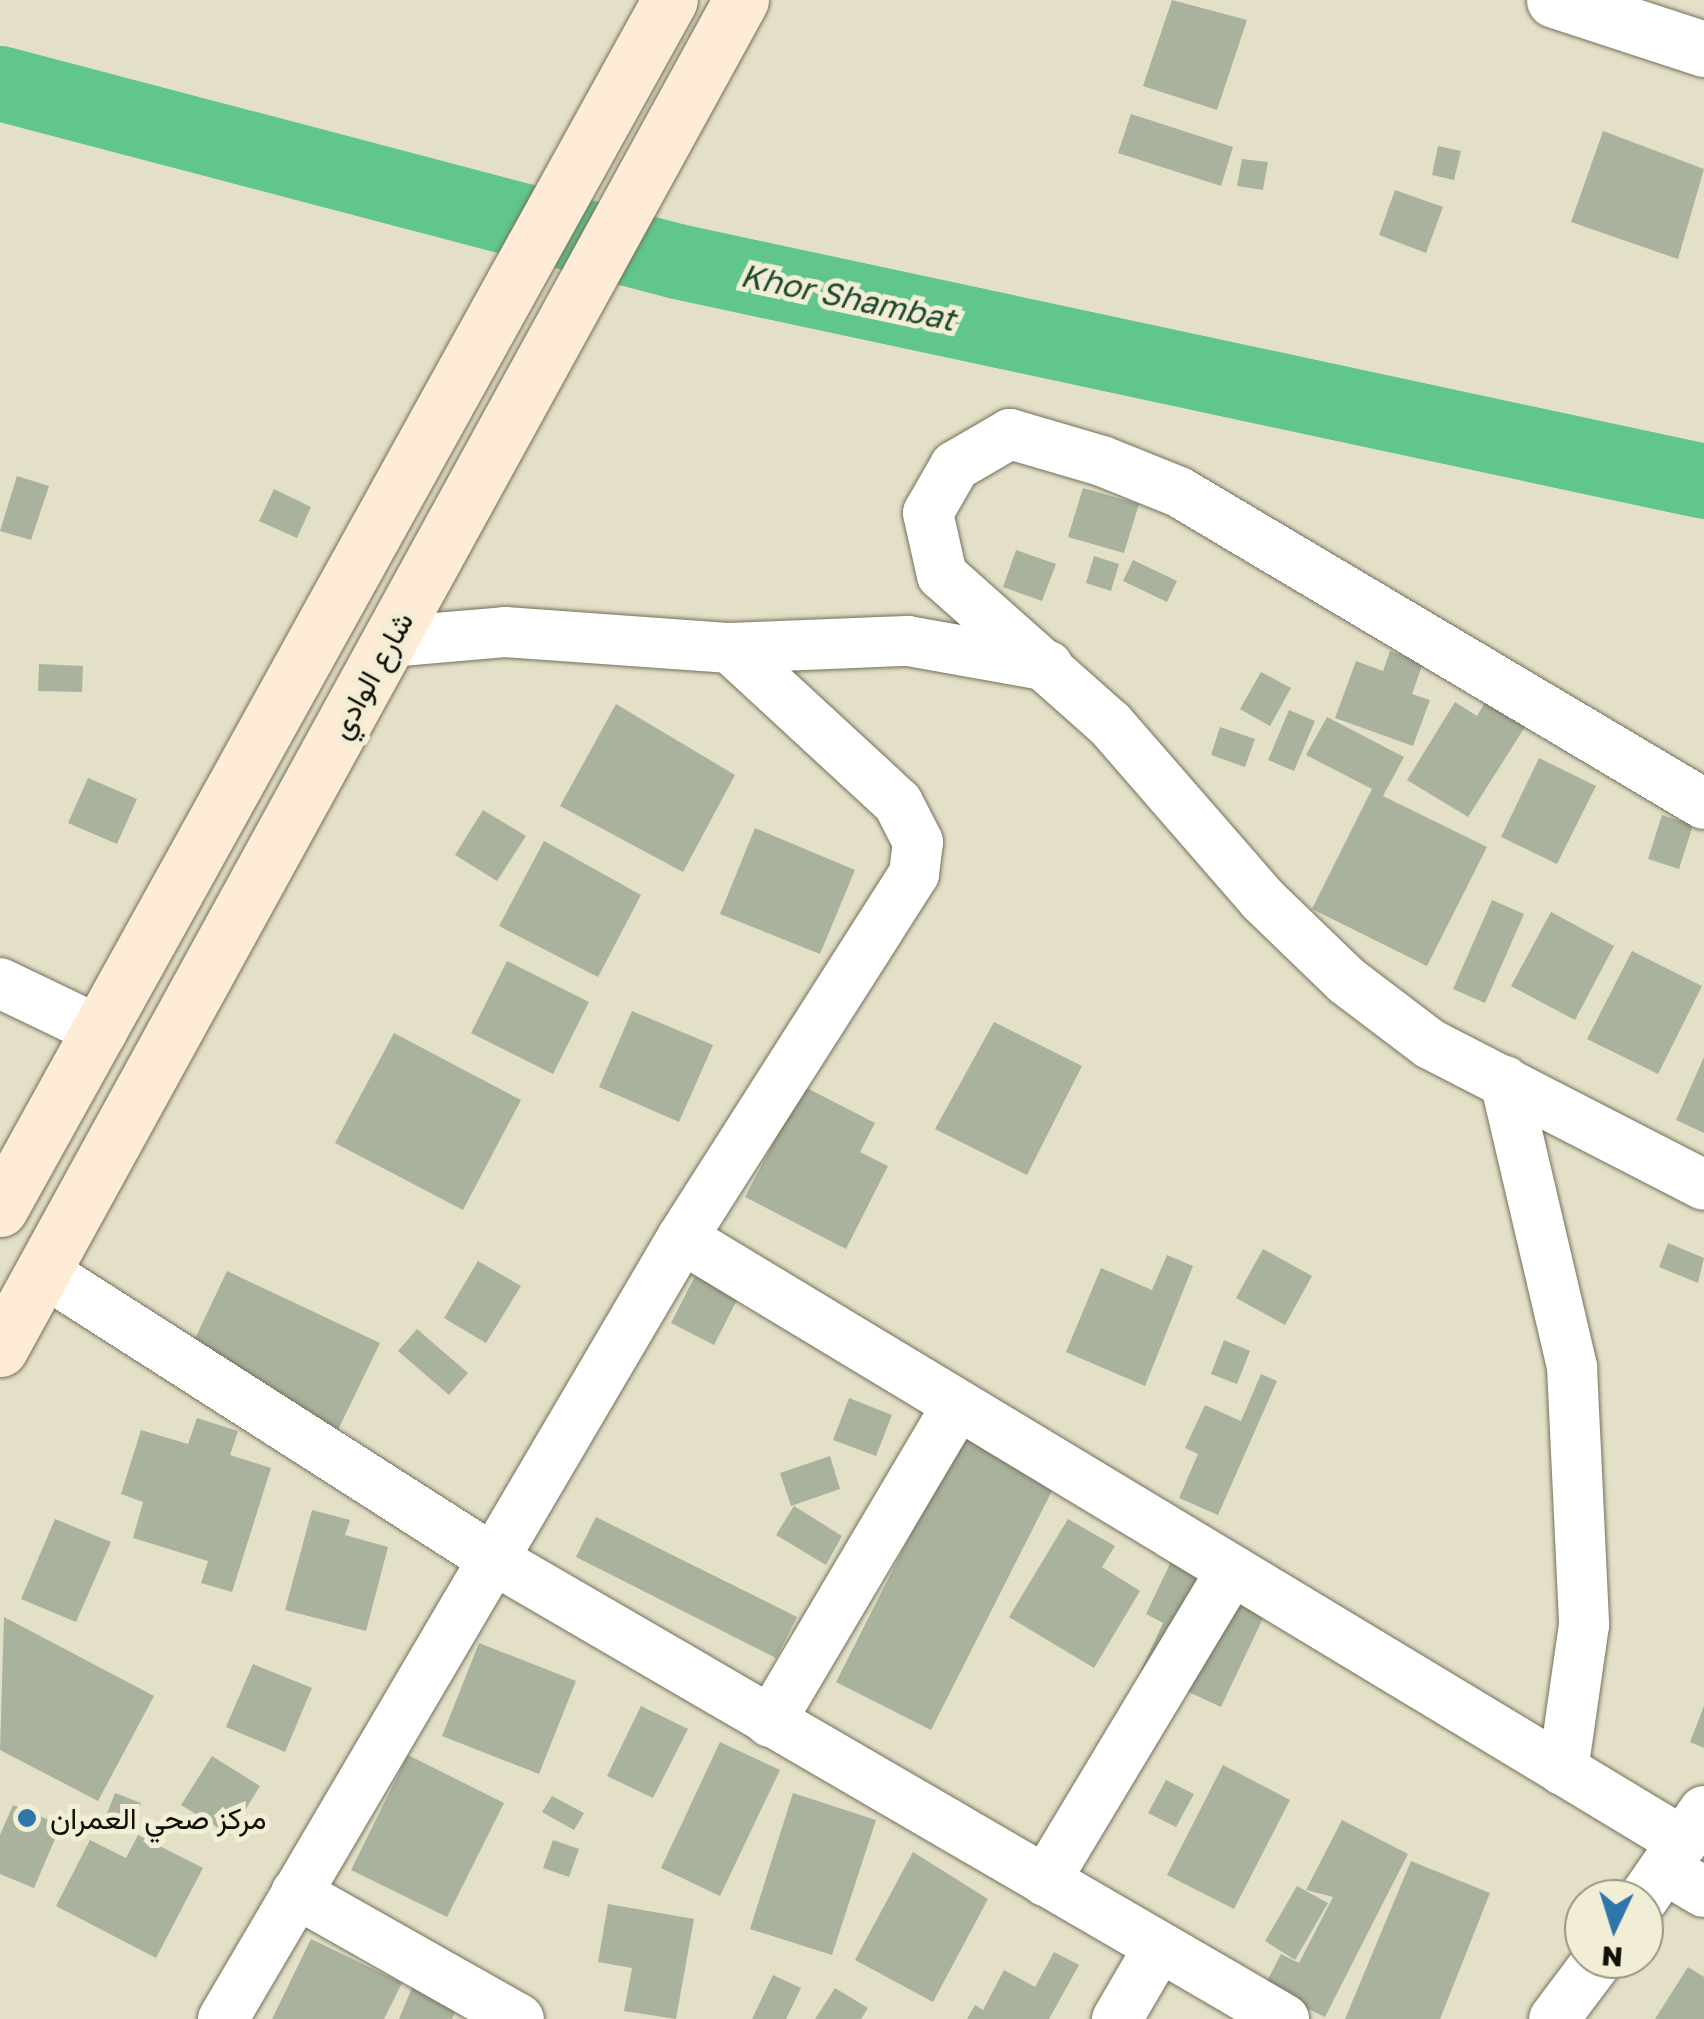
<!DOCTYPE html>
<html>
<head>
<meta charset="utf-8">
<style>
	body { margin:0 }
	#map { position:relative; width:1704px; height:2019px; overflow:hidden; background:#e4e0c8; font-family:"Golos Text",Vazirmatn,sans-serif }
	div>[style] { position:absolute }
	.river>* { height:75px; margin:-37.5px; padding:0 37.5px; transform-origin:37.5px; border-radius:37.5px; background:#60c68e }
	.building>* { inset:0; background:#a8b29d }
	.roads { filter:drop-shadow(0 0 2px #74705b) drop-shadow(0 0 2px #74705b) }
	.minor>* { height:50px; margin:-25px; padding:0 25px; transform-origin:25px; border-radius:25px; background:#fff }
	.tertiary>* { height:55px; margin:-27.5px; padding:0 27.5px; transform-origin:27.5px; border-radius:27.5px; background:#fff }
	.secondary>* { height:55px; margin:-27.5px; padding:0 27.5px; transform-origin:27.5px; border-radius:27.5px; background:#feecd6 }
	.dots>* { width:28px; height:28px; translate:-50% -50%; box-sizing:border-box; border:5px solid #f1eed5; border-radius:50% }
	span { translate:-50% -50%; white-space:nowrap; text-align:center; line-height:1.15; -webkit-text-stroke:10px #f1eed5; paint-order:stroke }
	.street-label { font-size:30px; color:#110f07 }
	.poi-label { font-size:30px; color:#110f07 }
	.left { translate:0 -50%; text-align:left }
	.water-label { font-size:32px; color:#1e4931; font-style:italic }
	.north { position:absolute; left:1564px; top:1879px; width:100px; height:100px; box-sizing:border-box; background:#f1eed5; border:2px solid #979583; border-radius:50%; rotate:184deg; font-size:28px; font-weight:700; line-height:40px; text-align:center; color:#110f07 }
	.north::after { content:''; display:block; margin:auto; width:35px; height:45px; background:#2f76ab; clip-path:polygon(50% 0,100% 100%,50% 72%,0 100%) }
</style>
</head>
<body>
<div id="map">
	<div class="river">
		<i style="left:0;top:83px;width:700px;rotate:14.73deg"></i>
		<i style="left:677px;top:261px;width:1050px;rotate:12.09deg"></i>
	</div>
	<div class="building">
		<i style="clip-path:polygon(1172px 0,1247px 20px,1217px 110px,1143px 86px)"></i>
		<i style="clip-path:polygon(1131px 114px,1233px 147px,1221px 186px,1118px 153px)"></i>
		<i style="clip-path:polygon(1603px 131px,1704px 169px,1678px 259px,1571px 222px)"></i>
		<i style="clip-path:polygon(1438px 146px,1461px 151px,1454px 180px,1432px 175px)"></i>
		<i style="clip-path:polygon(1242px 159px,1268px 162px,1263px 190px,1237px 186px)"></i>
		<i style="clip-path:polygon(1395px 190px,1443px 207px,1426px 253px,1379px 235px)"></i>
		<i style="clip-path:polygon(17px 476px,49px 486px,31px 540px,0 531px)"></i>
		<i style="clip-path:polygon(1083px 488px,1139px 504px,1124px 553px,1068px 537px)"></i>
		<i style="clip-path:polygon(274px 489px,311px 507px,297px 538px,259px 521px)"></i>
		<i style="clip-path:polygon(1016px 550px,1056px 564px,1042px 601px,1003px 587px)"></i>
		<i style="clip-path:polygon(1094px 556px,1119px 564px,1111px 591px,1086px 583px)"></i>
		<i style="clip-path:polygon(1133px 560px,1177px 581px,1167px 602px,1123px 581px)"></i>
		<i style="clip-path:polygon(1390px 651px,1423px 663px,1412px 694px,1430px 700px,1413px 746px,1335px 718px,1356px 661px,1383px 671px)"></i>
		<i style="clip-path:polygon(39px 664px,83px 666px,82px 692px,38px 691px)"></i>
		<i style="clip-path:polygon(1261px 672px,1291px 688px,1270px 726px,1240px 709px)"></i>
		<i style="clip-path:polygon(1490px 694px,1530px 719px,1468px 817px,1407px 780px,1455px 702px,1477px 716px)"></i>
		<i style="clip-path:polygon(616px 704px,735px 775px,683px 872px,560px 806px)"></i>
		<i style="clip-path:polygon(1289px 710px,1315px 721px,1294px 771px,1268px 760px)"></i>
		<i style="clip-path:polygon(1327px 717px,1404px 757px,1383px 796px,1487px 847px,1427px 966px,1312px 909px,1372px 789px,1306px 755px)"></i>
		<i style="clip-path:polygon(1220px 727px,1255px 739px,1245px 767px,1211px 755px)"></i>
		<i style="clip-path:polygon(1539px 758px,1596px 786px,1557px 864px,1501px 837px)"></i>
		<i style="clip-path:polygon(88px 778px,137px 799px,117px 844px,68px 823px)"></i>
		<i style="clip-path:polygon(483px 810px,526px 836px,497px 881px,455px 855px)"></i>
		<i style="clip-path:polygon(1662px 815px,1693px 825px,1679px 869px,1648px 859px)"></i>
		<i style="clip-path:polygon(755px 828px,855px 870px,820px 954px,720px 914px)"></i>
		<i style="clip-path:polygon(544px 841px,641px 895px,598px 977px,499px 926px)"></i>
		<i style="clip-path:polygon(1492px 900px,1524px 914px,1485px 1003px,1453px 989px)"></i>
		<i style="clip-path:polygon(1551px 912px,1614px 946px,1575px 1020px,1511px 986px)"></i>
		<i style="clip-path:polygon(1632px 951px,1702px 986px,1658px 1074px,1587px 1039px)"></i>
		<i style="clip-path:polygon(507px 961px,589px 1002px,553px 1074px,471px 1033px)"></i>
		<i style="clip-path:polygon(632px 1011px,713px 1045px,679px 1122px,599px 1087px)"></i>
		<i style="clip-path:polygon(994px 1022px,1082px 1066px,1027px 1175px,935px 1129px)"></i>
		<i style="clip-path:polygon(394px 1033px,521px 1100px,463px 1210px,335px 1143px)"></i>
		<i style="clip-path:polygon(1704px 1057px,1704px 1133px,1676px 1120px)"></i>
		<i style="clip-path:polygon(803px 1086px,875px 1123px,860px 1152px,888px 1166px,846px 1249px,745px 1197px)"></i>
		<i style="clip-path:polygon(1668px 1243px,1704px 1258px,1698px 1283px,1659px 1267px)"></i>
		<i style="clip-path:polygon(1263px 1249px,1312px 1276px,1285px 1325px,1236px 1298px)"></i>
		<i style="clip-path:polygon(1167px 1255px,1193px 1266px,1145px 1386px,1066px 1352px,1101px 1268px,1152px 1290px)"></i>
		<i style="clip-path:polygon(478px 1261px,521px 1286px,486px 1343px,444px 1318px)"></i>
		<i style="clip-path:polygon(227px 1271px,380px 1343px,336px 1434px,184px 1362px)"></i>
		<i style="clip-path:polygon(695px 1276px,738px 1298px,714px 1345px,671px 1323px)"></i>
		<i style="clip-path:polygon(417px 1329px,468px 1373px,449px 1395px,398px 1351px)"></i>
		<i style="clip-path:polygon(1224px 1340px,1250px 1351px,1237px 1384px,1211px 1374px)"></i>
		<i style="clip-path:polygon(1261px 1374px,1277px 1381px,1218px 1515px,1179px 1498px,1198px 1454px,1185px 1448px,1205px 1405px,1241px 1421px)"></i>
		<i style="clip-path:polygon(849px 1398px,892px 1415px,876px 1456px,833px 1440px)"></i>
		<i style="clip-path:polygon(197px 1418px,238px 1431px,230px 1455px,271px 1468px,232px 1592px,201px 1583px,208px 1561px,133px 1538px,143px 1502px,121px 1494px,141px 1430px,188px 1444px)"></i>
		<i style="clip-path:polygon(963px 1431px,1058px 1479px,931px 1730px,836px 1682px)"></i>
		<i style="clip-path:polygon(830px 1456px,840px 1489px,791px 1506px,780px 1473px)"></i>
		<i style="clip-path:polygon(794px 1506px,842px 1536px,826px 1565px,776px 1535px)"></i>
		<i style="clip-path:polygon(312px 1510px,350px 1520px,345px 1535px,388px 1547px,366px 1631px,285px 1610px)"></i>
		<i style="clip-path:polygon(596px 1517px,797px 1617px,776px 1658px,576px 1557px)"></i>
		<i style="clip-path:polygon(55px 1519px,111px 1542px,76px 1622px,21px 1599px)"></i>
		<i style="clip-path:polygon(1068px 1519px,1115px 1546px,1102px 1567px,1140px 1591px,1094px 1668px,1009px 1617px)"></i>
		<i style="clip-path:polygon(1178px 1547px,1275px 1593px,1221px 1707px,1141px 1670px,1163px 1623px,1146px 1614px)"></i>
		<i style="clip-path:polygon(4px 1617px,154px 1696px,98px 1801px,0 1750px)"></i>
		<i style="clip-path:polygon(479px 1643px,576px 1681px,539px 1774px,442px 1736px)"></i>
		<i style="clip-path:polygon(253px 1664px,312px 1688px,285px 1752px,226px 1727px)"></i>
		<i style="clip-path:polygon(641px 1706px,688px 1729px,653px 1798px,607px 1776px)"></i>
		<i style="clip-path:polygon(1704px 1706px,1704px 1748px,1690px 1742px)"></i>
		<i style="clip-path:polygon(720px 1742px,780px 1770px,720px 1896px,661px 1868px)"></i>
		<i style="clip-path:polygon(408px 1755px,504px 1803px,447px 1917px,351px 1870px)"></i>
		<i style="clip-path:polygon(212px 1756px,260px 1786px,230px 1835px,181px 1805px)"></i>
		<i style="clip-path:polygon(1223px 1765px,1290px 1800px,1234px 1909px,1167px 1875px)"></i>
		<i style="clip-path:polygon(1166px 1780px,1194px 1794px,1176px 1827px,1148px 1813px)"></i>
		<i style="clip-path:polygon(115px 1793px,141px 1803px,132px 1826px,106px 1816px)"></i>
		<i style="clip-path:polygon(793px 1793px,876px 1820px,832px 1955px,750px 1929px)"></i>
		<i style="clip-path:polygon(552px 1796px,584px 1813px,574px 1830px,542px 1812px)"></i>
		<i style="clip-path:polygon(13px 1805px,61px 1825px,34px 1888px,0 1874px,0 1835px)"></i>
		<i style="clip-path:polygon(1342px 1820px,1408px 1854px,1325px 2017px,1264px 1987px,1281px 1954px,1299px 1963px,1333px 1897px,1306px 1890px)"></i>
		<i style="clip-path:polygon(138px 1835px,203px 1868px,156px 1958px,56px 1906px,90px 1840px,126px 1858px)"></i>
		<i style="clip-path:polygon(553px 1840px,579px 1849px,569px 1877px,543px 1868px)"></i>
		<i style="clip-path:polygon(913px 1852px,988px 1899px,933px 2002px,855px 1960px)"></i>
		<i style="clip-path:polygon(1411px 1861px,1490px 1893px,1440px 2019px,1345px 2019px)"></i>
		<i style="clip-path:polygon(1297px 1886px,1328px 1903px,1295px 1960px,1265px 1941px)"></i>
		<i style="clip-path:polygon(608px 1904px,694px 1919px,676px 2019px,624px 2011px,632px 1968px,598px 1962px)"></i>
		<i style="clip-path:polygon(311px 1939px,402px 1983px,384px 2019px,272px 2019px)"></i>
		<i style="clip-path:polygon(1054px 1952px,1079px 1965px,1049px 2019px,967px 2019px,975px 2005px,983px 2010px,1004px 1970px,1035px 1987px)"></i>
		<i style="clip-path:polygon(1688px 1967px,1704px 1977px,1704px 2019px,1655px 2019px)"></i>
		<i style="clip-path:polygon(773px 1975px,801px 1988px,786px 2019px,752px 2019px)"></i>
		<i style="clip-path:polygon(417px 1976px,462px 1995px,452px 2019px,399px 2019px)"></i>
		<i style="clip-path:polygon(835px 1988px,868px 2008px,861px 2019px,815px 2019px)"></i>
	</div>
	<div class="roads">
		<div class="minor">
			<i style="left:389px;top:642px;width:116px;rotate:-4.9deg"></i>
			<i style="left:505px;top:632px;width:226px;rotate:4.1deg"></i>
			<i style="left:730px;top:648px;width:178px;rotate:-2.3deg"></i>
			<i style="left:908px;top:641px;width:142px;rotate:10.1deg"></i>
			<i style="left:1704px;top:804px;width:611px;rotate:-149.28deg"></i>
			<i style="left:1179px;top:492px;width:83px;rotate:-158.1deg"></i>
			<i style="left:1102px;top:461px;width:96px;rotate:-163.6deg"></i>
			<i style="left:1010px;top:434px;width:64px;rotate:149.8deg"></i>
			<i style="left:955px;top:466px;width:54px;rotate:119.9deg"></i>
			<i style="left:928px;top:513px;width:64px;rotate:77.3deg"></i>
			<i style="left:942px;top:575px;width:225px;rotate:41.6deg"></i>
			<i style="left:1110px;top:724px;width:232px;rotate:49deg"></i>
			<i style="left:1262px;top:899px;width:118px;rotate:44deg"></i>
			<i style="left:1347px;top:981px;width:104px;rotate:37.2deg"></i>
			<i style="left:1430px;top:1044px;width:308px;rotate:27.2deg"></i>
			<i style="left:0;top:983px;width:113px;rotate:25.7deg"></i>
			<i style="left:1505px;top:1081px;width:294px;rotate:76.8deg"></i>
			<i style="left:1572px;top:1367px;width:258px;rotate:87.3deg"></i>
			<i style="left:1584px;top:1625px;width:147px;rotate:98.2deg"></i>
			<i style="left:682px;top:1238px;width:1169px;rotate:31.11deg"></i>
			<i style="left:44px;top:1272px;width:533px;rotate:32.59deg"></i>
			<i style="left:493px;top:1559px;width:915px;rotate:30.18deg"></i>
			<i style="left:770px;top:1722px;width:367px;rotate:-59.4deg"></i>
			<i style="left:1665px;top:1869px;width:45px;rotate:30.5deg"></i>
			<i style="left:1045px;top:1881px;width:363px;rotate:-59deg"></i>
			<i style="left:296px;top:1893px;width:256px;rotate:29.5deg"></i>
			<i style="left:1643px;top:1899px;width:107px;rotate:-55.3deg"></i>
			<i style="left:223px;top:2019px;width:906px;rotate:-59.56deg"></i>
			<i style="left:682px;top:1238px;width:432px;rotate:-57.5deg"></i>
			<i style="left:914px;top:874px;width:32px;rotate:-83deg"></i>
			<i style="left:918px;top:842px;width:44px;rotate:-117.1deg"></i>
			<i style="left:898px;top:803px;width:229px;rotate:-137.3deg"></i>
			<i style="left:1117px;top:2019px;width:83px;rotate:-59.7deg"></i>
			<i style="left:1554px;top:2019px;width:75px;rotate:-53.1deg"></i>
		</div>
		<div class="tertiary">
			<i style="left:1554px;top:0;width:158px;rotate:18.1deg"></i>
		</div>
		<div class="secondary">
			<i style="left:0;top:1209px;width:1382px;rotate:-61.01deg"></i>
			<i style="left:0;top:1349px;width:1539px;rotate:-61.22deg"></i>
		</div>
	</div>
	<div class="dots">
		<i style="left:27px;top:1818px;background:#2f76ab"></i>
	</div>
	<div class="street-label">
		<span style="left:371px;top:675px;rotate:-61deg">شارع الوادي</span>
	</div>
	<div class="poi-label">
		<span class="left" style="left:50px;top:1818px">مركز صحي العمران</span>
	</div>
	<div class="water-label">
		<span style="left:848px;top:297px;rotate:12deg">Khor Shambat</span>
	</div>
	<div class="north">N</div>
</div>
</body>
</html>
